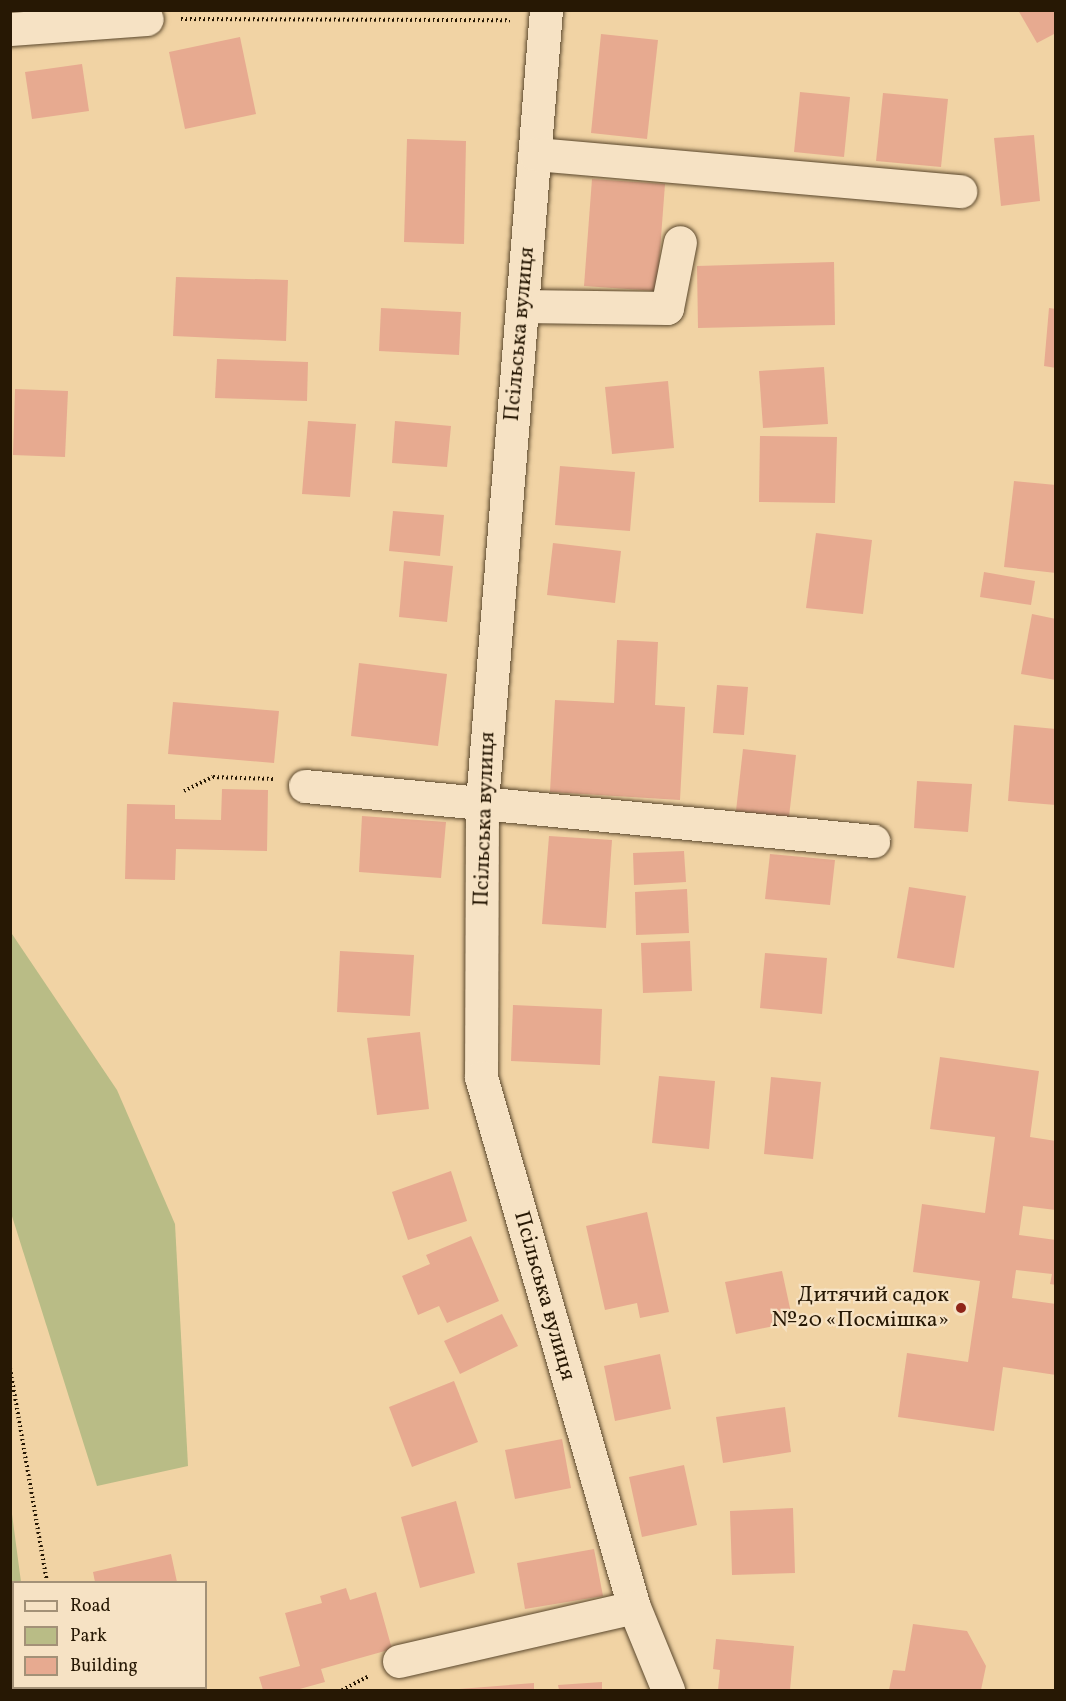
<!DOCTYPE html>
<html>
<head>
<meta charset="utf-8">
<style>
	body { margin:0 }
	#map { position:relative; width:1066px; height:1701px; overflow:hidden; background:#f1d3a4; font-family:Vollkorn,serif }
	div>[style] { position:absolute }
	.green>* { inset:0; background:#b9bc86 }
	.building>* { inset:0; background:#e7aa90 }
	.path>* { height:4px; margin-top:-2px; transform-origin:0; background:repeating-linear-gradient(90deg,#271804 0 1.5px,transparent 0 4.5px) }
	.roads { filter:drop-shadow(0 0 2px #5a472c) drop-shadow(0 0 2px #5a472c) }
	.minor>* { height:33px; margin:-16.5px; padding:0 16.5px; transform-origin:16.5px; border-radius:16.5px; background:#f6e2c4 }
	.dots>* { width:16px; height:16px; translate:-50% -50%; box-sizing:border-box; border:3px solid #f6e2c4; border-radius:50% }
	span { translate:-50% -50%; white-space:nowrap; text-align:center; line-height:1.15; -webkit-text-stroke:4.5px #f6e2c4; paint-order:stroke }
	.street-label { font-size:22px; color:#271804 }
	.poi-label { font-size:22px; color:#271804 }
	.right { translate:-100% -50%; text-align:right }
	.frame { position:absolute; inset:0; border:12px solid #271804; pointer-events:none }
	.legend { position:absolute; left:12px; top:1581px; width:195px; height:108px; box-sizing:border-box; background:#f6e2c4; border:2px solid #a39177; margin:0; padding:8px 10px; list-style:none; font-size:18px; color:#271804 }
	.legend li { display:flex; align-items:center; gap:12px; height:30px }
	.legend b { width:30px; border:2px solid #a39177 }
</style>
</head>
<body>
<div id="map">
	<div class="green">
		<i style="clip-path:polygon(10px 931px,117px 1090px,175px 1224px,188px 1466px,97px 1486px,11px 1213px)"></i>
		<i style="clip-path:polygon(10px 1499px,21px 1582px,14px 1582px,14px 1688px,25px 1690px,11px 1690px)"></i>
	</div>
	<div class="building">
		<i style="clip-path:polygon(1018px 10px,1056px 10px,1056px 33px,1037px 43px)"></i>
		<i style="clip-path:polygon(601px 34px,658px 40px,647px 139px,591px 133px)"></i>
		<i style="clip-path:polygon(240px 37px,256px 114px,185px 129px,169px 52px)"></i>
		<i style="clip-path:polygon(82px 64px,89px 111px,32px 119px,25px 72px)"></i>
		<i style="clip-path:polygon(800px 92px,850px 97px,844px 157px,794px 152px)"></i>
		<i style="clip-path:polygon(883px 93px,948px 99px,941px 167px,876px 161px)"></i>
		<i style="clip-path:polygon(1034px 135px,1040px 201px,1001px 206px,994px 138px)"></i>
		<i style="clip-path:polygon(407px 139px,466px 141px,464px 244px,404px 242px)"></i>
		<i style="clip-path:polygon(592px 179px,665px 184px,657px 291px,584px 286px)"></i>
		<i style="clip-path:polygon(834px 262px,835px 325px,698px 328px,697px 266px)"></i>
		<i style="clip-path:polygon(176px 277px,288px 280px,286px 341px,173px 336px)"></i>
		<i style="clip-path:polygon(381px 308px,461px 312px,459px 355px,379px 351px)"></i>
		<i style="clip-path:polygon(1049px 308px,1056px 309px,1056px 368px,1044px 366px)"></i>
		<i style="clip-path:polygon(217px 359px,308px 362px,307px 401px,215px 398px)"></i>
		<i style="clip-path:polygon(824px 367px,828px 424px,763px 428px,759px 371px)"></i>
		<i style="clip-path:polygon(668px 381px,674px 448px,612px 454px,605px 387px)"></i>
		<i style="clip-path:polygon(15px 389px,68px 391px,65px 457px,13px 455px)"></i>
		<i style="clip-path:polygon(308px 421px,356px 424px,350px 497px,302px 494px)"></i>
		<i style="clip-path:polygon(395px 421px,451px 426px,447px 467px,392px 463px)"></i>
		<i style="clip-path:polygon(760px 436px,837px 437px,835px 503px,759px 502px)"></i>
		<i style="clip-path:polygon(560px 466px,635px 472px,630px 531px,555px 525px)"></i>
		<i style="clip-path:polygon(1014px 481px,1056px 485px,1056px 573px,1004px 567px)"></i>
		<i style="clip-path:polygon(393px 511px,444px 515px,440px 556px,389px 551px)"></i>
		<i style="clip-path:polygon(816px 533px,872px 540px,863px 614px,806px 608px)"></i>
		<i style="clip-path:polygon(553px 543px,621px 551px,615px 603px,547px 595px)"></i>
		<i style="clip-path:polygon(404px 561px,453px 566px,447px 622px,399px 617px)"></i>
		<i style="clip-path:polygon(984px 572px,1035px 581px,1031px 605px,980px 597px)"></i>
		<i style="clip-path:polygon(1032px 614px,1056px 619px,1056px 680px,1021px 674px)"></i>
		<i style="clip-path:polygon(617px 640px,658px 642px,655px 705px,685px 707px,680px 800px,550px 792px,555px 700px,614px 703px)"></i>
		<i style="clip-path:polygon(359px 663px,447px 674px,438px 746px,351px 736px)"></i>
		<i style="clip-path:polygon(717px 685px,748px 687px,744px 735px,713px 733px)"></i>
		<i style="clip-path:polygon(173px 702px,279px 711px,274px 763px,168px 754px)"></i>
		<i style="clip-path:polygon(1014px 725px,1056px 729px,1056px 805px,1008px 801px)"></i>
		<i style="clip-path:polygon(743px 749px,796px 755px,789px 817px,736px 811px)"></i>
		<i style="clip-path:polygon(917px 781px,972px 784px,968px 832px,914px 828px)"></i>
		<i style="clip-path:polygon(222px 789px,268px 790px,267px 851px,176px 849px,175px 880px,125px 879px,127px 804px,175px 805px,175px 819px,221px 820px)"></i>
		<i style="clip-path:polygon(362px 816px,446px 822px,441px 878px,359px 872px)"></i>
		<i style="clip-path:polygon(549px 836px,612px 840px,606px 928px,542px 924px)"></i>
		<i style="clip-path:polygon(684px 851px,686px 882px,634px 885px,633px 853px)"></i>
		<i style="clip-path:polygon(770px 854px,835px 860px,830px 905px,765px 899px)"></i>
		<i style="clip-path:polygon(909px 887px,966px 896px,954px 968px,897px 958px)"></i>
		<i style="clip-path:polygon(687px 889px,689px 933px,636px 935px,635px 892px)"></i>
		<i style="clip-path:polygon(690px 941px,692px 991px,643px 993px,641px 943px)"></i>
		<i style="clip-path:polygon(340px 951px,414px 955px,410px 1016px,337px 1012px)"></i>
		<i style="clip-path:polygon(765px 953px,827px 958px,822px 1014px,760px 1008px)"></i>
		<i style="clip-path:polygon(513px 1005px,602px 1009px,600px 1065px,511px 1061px)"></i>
		<i style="clip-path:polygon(420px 1032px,429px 1109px,377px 1115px,367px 1038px)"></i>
		<i style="clip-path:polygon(940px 1057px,1039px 1071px,1030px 1137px,1056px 1141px,1056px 1210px,1023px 1206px,1019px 1235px,1056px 1240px,1056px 1285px,1050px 1284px,1052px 1274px,1016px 1270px,1012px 1298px,1056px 1304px,1056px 1375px,1003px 1367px,994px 1431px,898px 1417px,907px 1353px,968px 1362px,980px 1281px,913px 1272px,922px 1204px,985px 1213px,995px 1137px,930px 1129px)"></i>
		<i style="clip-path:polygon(659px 1076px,715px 1081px,709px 1149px,652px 1143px)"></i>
		<i style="clip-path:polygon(771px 1077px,821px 1082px,813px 1159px,764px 1154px)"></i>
		<i style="clip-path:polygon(451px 1171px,467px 1221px,408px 1240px,392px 1192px)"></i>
		<i style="clip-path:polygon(647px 1212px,669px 1312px,640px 1318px,637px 1303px,605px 1310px,586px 1226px)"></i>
		<i style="clip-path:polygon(471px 1236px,499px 1301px,447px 1323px,439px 1306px,418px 1315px,402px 1276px,430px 1264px,426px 1255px)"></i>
		<i style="clip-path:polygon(782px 1271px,793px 1322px,736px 1334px,725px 1282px)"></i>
		<i style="clip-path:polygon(502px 1314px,518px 1346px,460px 1374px,444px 1341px)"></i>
		<i style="clip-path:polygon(660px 1354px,671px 1409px,615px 1421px,604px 1366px)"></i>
		<i style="clip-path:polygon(454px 1381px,478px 1442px,412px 1467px,389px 1407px)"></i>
		<i style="clip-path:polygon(785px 1407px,791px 1452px,723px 1463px,716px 1417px)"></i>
		<i style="clip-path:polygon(562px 1439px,571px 1488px,515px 1499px,505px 1450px)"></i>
		<i style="clip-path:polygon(684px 1465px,697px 1525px,642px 1537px,629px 1477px)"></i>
		<i style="clip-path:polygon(456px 1501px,475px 1573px,420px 1588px,401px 1517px)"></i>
		<i style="clip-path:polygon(793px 1508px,795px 1573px,732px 1575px,730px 1511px)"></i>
		<i style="clip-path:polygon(594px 1549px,603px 1596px,525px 1609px,517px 1563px)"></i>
		<i style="clip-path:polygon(171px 1554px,177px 1582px,95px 1582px,93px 1572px)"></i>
		<i style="clip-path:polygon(346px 1588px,350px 1600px,376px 1592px,392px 1649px,321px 1669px,325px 1682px,296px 1690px,263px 1690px,259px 1677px,300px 1666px,285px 1613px,322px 1603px,320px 1596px)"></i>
		<i style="clip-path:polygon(913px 1624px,967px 1631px,986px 1666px,981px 1690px,889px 1690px,893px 1670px,905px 1671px)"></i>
		<i style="clip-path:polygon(716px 1639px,794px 1646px,790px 1690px,718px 1690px,720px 1670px,713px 1669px)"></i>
		<i style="clip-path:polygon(602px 1682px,602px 1690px,559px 1690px,558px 1685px)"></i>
		<i style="clip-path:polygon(534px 1683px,534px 1690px,459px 1690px,459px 1689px)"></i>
		<i style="clip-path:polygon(120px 1688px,202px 1688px,203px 1690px,121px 1690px)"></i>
	</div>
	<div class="path">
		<i style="left:181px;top:19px;width:329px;rotate:0.2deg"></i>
		<i style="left:184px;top:791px;width:32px;rotate:-26deg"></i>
		<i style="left:213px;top:777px;width:60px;rotate:1.9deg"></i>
		<i style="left:10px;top:1368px;width:217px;rotate:80.2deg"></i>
		<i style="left:65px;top:1688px;width:2px;rotate:90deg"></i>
		<i style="left:342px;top:1690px;width:29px;rotate:-27deg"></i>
	</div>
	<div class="roads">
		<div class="minor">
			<i style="left:546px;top:10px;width:795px;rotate:94.62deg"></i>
			<i style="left:482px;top:802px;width:275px;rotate:90.2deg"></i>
			<i style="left:481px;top:1077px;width:552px;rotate:73.9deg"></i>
			<i style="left:634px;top:1607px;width:90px;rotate:67.7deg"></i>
			<i style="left:10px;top:29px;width:137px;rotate:-4.2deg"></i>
			<i style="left:535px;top:154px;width:427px;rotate:5deg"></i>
			<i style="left:522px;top:306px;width:145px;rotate:0.8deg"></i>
			<i style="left:667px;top:308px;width:67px;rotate:-78.9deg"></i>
			<i style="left:305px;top:786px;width:571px;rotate:5.53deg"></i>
			<i style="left:399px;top:1661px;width:241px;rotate:-12.9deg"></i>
		</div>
	</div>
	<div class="dots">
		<i style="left:961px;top:1308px;background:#8f2418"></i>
	</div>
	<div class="street-label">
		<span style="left:520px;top:334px;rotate:-85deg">Псільська вулиця</span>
		<span style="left:485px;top:819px;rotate:-88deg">Псільська вулиця</span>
		<span style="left:544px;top:1296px;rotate:74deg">Псільська вулиця</span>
	</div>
	<div class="poi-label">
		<span class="right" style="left:949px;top:1308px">Дитячий садок<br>№20 «Посмішка»</span>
	</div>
	<div class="frame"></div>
	<ul class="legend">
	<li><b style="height:8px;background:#f6e2c4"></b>Road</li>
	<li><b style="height:16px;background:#b9bc86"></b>Park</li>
	<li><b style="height:16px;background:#e7aa90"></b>Building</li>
	</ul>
</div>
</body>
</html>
